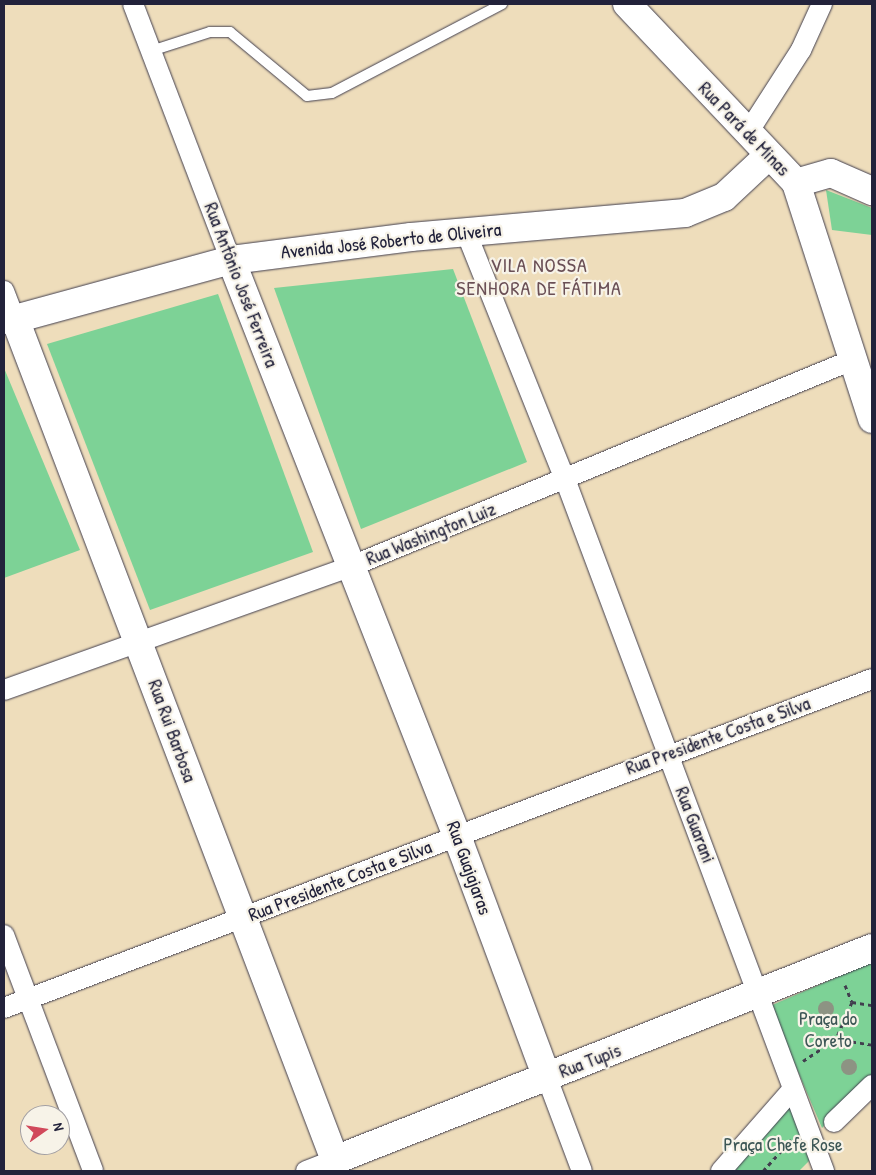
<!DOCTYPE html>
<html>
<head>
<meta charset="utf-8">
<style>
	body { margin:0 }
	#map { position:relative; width:876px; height:1175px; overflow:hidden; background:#edb; font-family:"Patrick Hand",sans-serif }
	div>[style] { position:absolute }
	.green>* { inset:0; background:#7dd296 }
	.path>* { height:3px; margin-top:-1.5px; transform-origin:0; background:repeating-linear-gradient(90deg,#413e4e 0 4px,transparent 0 8px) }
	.roads { filter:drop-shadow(0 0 1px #413e4e) drop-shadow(0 0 1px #413e4e) }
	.lane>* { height:10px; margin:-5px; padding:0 5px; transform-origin:5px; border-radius:5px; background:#fff }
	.street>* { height:20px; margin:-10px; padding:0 10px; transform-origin:10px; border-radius:10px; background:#fff }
	.secondary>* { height:28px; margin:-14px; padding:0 14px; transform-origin:14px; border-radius:14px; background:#fff }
	.trees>* { width:16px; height:16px; margin:-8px; border-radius:50%; background:#8d9383 }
	span { translate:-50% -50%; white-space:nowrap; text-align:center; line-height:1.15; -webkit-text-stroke:4.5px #f7f3e8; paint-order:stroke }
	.street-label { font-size:19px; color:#22223b }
	.park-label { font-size:19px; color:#3d5756 }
	.neighbourhood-label { font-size:20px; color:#6a4f55; letter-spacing:1px }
	.frame { position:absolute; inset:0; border:5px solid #22223b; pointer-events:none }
	.north { position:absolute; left:20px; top:1105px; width:50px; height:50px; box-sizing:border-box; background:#f7f3e8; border:1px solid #a29fa3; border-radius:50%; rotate:77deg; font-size:14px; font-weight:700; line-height:20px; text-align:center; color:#22223b }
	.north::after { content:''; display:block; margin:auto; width:18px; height:22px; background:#d1495b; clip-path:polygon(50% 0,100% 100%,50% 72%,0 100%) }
</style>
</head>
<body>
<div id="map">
	<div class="green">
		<i style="clip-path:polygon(826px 190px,872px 208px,872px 235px,832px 230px)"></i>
		<i style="clip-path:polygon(453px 269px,527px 462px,361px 529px,274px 288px)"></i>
		<i style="clip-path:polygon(218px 294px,313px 552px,150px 610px,47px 344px)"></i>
		<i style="clip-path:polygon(4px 368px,80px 550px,4px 578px)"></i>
		<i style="clip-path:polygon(872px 962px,872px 1077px,822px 1128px,770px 1006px)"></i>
		<i style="clip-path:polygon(790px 1101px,814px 1156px,799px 1171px,728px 1171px)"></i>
	</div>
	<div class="path">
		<i style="left:845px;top:985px;width:18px;rotate:68deg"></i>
		<i style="left:852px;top:1002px;width:20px;rotate:9deg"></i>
		<i style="left:852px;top:1002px;width:40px;rotate:113.4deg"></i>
		<i style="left:836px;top:1039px;width:36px;rotate:9deg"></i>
		<i style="left:803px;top:1061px;width:40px;rotate:-34deg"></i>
		<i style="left:763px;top:1171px;width:42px;rotate:-47.9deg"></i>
	</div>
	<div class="roads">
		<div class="lane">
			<i style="left:151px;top:51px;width:62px;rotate:-17.9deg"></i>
			<i style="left:210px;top:32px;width:20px"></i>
			<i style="left:230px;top:32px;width:100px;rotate:39.7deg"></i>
			<i style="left:307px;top:96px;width:25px;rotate:-7deg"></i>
			<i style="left:332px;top:93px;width:192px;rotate:-27.6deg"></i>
		</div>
		<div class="street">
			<i style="left:133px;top:4px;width:274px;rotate:69.1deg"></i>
			<i style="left:747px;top:134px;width:100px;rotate:-57.3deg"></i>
			<i style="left:801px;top:50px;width:51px;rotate:-65.5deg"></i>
			<i style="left:466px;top:232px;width:266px;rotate:68.2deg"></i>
			<i style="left:565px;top:479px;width:739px;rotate:69.48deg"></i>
			<i style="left:4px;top:291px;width:30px;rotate:69deg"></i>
			<i style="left:15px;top:319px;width:12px;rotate:156deg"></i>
			<i style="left:4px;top:690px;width:369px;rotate:-19.6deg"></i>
			<i style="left:352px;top:566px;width:541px;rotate:-22.39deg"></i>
			<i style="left:4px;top:935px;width:252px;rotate:69.3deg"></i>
			<i style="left:4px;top:1008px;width:928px;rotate:-20.76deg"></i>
			<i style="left:547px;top:1078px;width:99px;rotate:69.4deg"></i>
			<i style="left:834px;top:1122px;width:53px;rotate:-44.2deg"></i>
			<i style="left:306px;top:1171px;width:31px;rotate:-21deg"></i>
			<i style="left:335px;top:1160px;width:12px;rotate:70deg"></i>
			<i style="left:721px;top:1171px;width:106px;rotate:-48.8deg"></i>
		</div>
		<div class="secondary">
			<i style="left:627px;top:4px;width:246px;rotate:46.6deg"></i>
			<i style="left:796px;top:183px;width:248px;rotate:72.1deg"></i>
			<i style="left:768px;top:156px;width:60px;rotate:137deg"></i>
			<i style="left:724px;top:197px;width:42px;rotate:157.7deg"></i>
			<i style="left:685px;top:213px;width:275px;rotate:175deg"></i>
			<i style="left:411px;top:237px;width:181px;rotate:172.7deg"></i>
			<i style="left:231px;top:260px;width:224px;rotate:164.7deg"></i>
			<i style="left:15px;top:319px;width:900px;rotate:69.17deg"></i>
			<i style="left:335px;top:1160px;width:577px;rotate:-21.54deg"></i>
			<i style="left:796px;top:183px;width:36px;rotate:-16deg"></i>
			<i style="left:831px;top:173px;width:45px;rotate:23.7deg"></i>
			<i style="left:231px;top:260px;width:619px;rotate:68.58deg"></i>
			<i style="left:457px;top:836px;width:258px;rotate:69.6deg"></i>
		</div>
	</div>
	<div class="trees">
		<i style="left:826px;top:1009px"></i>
		<i style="left:849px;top:1067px"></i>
	</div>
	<div class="street-label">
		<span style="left:744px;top:129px;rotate:46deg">Rua Pará de Minas</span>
		<span style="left:391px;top:241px;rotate:-6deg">Avenida José Roberto de Oliveira</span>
		<span style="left:241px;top:285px;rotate:69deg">Rua Antônio José Ferreira</span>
		<span style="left:431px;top:534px;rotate:-22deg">Rua Washington Luiz</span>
		<span style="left:172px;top:731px;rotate:70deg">Rua Rui Barbosa</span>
		<span style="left:718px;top:736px;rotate:-20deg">Rua Presidente Costa e Silva</span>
		<span style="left:695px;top:825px;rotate:69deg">Rua Guarani</span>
		<span style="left:469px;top:868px;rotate:70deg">Rua Guajajaras</span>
		<span style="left:340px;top:881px;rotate:-21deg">Rua Presidente Costa e Silva</span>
		<span style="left:590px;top:1061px;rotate:-21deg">Rua Tupis</span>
	</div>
	<div class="park-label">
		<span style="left:828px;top:1030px">Praça do<br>Coreto</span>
		<span style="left:783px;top:1145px">Praça Chefe Rose</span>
	</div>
	<div class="neighbourhood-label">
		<span style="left:539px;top:276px">VILA NOSSA<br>SENHORA DE FÁTIMA</span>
	</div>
	<div class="frame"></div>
	<div class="north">N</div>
</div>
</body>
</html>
